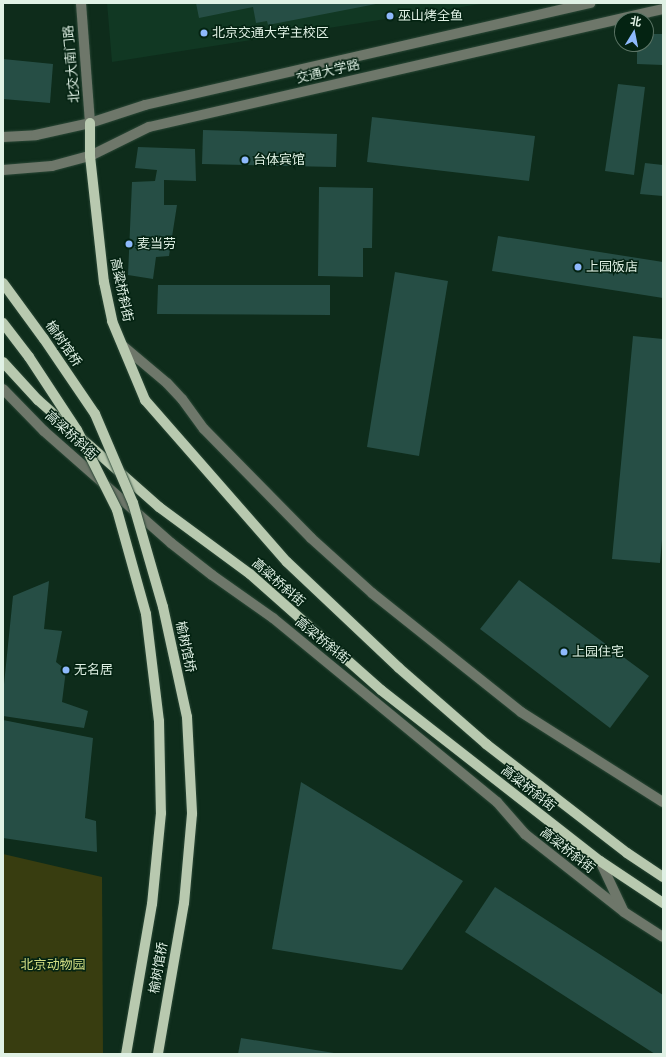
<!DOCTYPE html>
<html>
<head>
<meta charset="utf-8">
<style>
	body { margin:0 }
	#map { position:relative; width:666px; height:1057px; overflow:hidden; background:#0e2c1b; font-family:Helvetica,"Noto Sans SC",sans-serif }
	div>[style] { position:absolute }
	.built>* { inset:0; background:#113823 }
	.green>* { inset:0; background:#383d10 }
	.building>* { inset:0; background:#264e45 }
	.roads { filter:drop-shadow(0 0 1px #2b4837) drop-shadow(0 0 1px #2b4837) }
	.minor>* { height:10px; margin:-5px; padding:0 5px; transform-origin:5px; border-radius:5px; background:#6e776a }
	.major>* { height:10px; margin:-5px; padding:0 5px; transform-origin:5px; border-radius:5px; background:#b8c9af }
	.bridges { filter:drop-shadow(0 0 1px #2b4837) drop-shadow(0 0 1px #2b4837) }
	.major-bridge>* { height:10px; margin:-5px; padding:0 5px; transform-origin:5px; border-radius:5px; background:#b8c9af }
	.dots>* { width:11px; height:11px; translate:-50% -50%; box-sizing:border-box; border:2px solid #042312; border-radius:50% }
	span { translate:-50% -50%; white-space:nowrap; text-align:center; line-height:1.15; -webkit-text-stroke:3px #042312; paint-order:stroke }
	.poi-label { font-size:13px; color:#e0f1e5 }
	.left { translate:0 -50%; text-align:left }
	.street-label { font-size:13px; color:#e0f1e5 }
	.park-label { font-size:13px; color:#d2de84 }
	.frame { position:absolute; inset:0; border:4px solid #e0f1e5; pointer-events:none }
	.north { position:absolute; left:614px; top:12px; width:40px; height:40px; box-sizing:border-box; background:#042312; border:1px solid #5c7566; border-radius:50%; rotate:10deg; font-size:11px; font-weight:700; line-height:16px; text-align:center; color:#e0f1e5 }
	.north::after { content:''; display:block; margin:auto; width:14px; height:18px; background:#8eb9fc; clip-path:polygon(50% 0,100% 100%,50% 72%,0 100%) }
</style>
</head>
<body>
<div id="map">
	<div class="built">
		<i style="clip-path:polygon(107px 3px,487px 3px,112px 62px)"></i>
	</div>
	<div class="green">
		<i style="clip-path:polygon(3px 854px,102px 877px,103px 1054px,3px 1054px)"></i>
	</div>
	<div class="building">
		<i style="clip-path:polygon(196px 3px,376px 3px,376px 4px,268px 25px,267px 21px,256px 23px,253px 7px,199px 18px)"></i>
		<i style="clip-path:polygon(646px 34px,663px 34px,663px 65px,637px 64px,637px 44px,646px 44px)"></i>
		<i style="clip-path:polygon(3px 59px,53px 64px,50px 103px,3px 99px)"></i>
		<i style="clip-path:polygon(618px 84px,645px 87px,634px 175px,605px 171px)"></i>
		<i style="clip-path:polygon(372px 117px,535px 136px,529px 181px,367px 162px)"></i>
		<i style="clip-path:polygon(203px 130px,337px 134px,336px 167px,202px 164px)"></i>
		<i style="clip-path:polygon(138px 147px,195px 149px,196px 181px,164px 180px,164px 205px,177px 205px,169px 256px,156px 257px,153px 279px,128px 275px,132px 182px,155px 181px,157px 170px,135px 168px)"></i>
		<i style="clip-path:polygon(645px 163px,663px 165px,663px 196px,640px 194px)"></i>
		<i style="clip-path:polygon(319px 187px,373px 188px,372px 248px,363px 248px,363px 277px,318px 276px)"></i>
		<i style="clip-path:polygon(498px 236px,663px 262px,663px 298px,492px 271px)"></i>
		<i style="clip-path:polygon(395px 272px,448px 281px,419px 456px,367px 447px)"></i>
		<i style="clip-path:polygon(158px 285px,330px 285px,330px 315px,157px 314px)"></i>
		<i style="clip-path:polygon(633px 336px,663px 339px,663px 528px,660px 563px,612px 559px)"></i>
		<i style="clip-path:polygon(519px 580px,649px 676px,610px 728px,480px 629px)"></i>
		<i style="clip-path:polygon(49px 581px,44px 629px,62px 631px,56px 662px,66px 670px,62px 702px,88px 711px,84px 728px,3px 716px,3px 694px,13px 596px)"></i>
		<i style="clip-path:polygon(3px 720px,93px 738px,85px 818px,96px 821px,97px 852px,3px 838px)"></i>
		<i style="clip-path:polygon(301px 782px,463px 881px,402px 970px,272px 949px)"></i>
		<i style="clip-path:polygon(495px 887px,663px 995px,663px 1054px,655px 1054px,465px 932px)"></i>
		<i style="clip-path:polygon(241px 1038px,334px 1053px,334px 1054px,238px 1054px)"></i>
	</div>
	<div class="roads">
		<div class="minor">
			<i style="left:81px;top:3px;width:120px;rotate:85.7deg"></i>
			<i style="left:3px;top:137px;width:33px;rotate:-3deg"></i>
			<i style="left:36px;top:135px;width:55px;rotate:-12.5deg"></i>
			<i style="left:90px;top:123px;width:58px;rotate:-18.1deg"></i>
			<i style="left:145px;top:105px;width:457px;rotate:-12.9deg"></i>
			<i style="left:3px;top:170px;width:49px;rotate:-4.7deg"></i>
			<i style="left:52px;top:166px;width:39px;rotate:-15deg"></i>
			<i style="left:90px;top:156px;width:66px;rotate:-26.2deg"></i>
			<i style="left:149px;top:127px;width:527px;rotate:-12.93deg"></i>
			<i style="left:123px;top:346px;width:57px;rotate:40.1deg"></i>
			<i style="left:167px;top:383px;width:22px;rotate:47deg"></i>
			<i style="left:182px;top:399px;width:37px;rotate:54deg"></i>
			<i style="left:204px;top:429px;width:153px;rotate:45.5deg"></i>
			<i style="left:311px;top:538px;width:82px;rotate:42deg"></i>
			<i style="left:372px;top:593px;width:191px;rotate:38.6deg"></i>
			<i style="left:521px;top:712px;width:168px;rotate:32.4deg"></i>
			<i style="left:3px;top:389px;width:59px;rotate:45.7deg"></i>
			<i style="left:44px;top:431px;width:169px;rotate:41.4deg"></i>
			<i style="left:171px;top:543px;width:52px;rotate:38deg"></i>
			<i style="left:212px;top:575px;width:75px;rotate:35.2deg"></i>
			<i style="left:273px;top:618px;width:290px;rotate:39.4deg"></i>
			<i style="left:497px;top:802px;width:43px;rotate:48.8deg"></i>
			<i style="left:525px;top:834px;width:126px;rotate:38.2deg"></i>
			<i style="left:624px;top:912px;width:46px;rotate:32.7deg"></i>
			<i style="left:600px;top:861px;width:54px;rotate:64.9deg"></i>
		</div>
		<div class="major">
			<i style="left:90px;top:123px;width:33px;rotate:90deg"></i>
			<i style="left:90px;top:156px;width:127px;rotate:83.7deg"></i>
			<i style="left:104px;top:282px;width:40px;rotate:78deg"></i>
			<i style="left:112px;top:321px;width:86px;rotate:67.3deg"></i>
			<i style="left:145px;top:400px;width:215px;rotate:48.8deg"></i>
			<i style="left:287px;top:562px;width:154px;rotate:43.4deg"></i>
			<i style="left:399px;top:668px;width:116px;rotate:41.1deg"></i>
			<i style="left:486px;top:744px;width:178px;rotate:37.7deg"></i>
			<i style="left:627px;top:853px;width:43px;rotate:33.7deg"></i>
			<i style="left:3px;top:362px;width:52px;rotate:47.4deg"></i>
			<i style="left:38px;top:400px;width:162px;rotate:41.5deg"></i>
			<i style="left:159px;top:507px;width:113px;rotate:36.4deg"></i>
			<i style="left:250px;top:574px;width:175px;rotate:41.5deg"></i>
			<i style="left:381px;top:690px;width:278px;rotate:38deg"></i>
			<i style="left:600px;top:861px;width:76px;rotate:33.7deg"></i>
		</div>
	</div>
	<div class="bridges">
		<div class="major-bridge">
			<i style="left:3px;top:283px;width:69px;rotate:53.8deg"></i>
			<i style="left:44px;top:339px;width:91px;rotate:55.8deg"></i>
			<i style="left:95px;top:414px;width:97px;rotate:66.9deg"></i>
			<i style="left:133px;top:503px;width:108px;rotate:73.9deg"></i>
			<i style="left:163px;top:607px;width:113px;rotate:77.7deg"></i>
			<i style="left:187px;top:717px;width:97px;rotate:87deg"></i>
			<i style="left:192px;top:814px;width:89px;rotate:95.1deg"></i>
			<i style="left:184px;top:903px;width:153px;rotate:99.8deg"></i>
			<i style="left:3px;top:323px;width:43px;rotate:52.6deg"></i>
			<i style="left:29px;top:357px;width:87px;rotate:56.7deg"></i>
			<i style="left:77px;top:430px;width:89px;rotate:63.4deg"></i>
			<i style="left:117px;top:510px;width:108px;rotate:74.4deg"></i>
			<i style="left:146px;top:614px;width:108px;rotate:83.1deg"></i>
			<i style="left:159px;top:721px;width:92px;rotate:88.8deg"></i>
			<i style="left:161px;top:813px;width:91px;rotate:95.6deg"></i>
			<i style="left:152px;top:904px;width:152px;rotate:99.8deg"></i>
		</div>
	</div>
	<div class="dots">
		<i style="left:390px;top:16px;background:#8eb9fc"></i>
		<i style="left:204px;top:33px;background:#8eb9fc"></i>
		<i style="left:245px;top:160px;background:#8eb9fc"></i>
		<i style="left:129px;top:244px;background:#8eb9fc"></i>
		<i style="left:578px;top:267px;background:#8eb9fc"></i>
		<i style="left:564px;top:652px;background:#8eb9fc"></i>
		<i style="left:66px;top:670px;background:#8eb9fc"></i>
	</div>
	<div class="poi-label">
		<span class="left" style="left:398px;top:16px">巫山烤全鱼</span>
		<span class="left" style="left:212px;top:33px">北京交通大学主校区</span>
		<span class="left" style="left:253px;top:160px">台体宾馆</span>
		<span class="left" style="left:137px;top:244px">麦当劳</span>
		<span class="left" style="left:586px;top:267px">上园饭店</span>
		<span class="left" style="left:572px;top:652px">上园住宅</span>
		<span class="left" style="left:74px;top:670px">无名居</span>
	</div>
	<div class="street-label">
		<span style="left:72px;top:64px;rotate:-95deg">北交大南门路</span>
		<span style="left:328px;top:72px;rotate:-13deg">交通大学路</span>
		<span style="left:121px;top:290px;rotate:78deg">高粱桥斜街</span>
		<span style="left:63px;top:344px;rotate:55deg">榆树馆桥</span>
		<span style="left:71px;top:436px;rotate:42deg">高梁桥斜街</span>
		<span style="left:278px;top:583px;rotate:41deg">高粱桥斜街</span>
		<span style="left:322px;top:641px;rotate:39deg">高梁桥斜街</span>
		<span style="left:185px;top:647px;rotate:78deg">榆树馆桥</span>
		<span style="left:528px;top:789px;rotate:38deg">高粱桥斜街</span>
		<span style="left:567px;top:851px;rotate:38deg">高梁桥斜街</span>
		<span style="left:159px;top:968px;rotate:-80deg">榆树馆桥</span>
	</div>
	<div class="park-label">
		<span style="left:53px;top:965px">北京动物园</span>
	</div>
	<div class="frame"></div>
	<div class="north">北</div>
</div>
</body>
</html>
